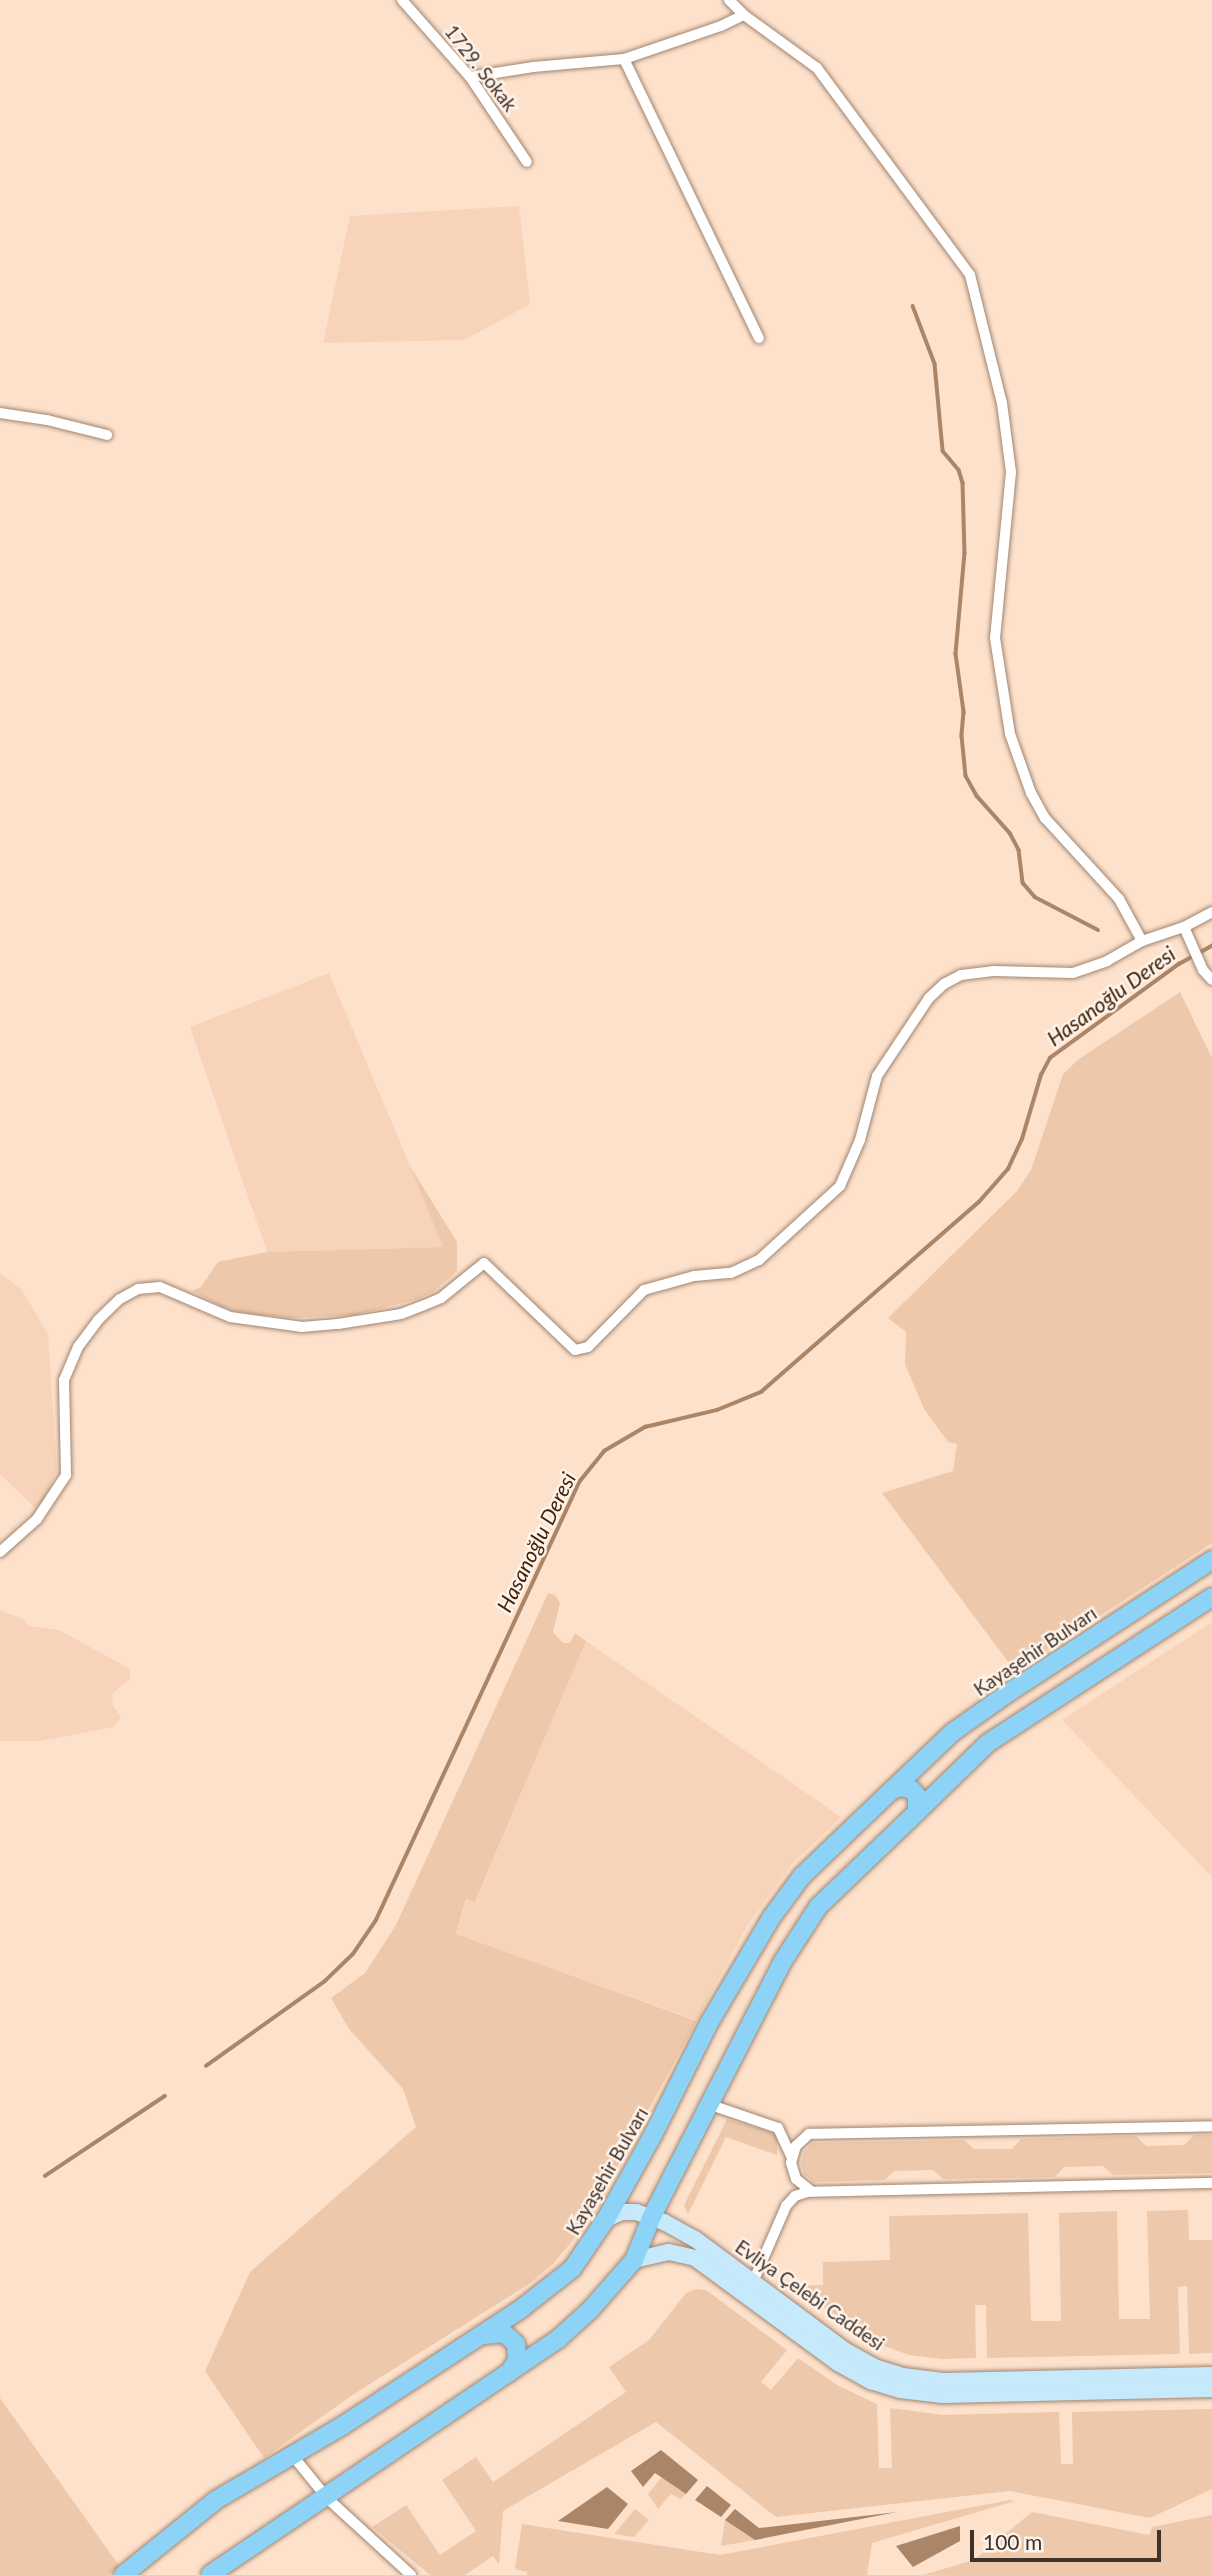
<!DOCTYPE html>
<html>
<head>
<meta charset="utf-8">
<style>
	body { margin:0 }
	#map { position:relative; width:1212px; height:2575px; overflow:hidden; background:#fee1cb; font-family:Lato,sans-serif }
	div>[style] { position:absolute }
	.built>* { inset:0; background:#f7d3b9 }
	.green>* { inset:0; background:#eec8ab }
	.water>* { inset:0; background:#ab8568 }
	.stream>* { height:3.5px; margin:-1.75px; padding:0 1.75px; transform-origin:1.75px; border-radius:1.75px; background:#ab8568 }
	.roads { filter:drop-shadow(0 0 2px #9f8571) drop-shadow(0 0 2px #9f8571) }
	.street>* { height:10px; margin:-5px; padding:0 5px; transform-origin:5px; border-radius:5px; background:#fff }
	.secondary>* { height:16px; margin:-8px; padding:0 8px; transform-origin:8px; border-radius:8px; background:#c6e9fb }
	.primary>* { height:18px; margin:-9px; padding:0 9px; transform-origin:9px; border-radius:9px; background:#8dd3f7 }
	span { translate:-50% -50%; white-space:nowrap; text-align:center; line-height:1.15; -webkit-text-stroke:5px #fef2e9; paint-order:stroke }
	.street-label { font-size:19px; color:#3e332b }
	.water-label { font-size:21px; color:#3e220a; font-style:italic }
	.scale { position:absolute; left:970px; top:2530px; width:191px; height:32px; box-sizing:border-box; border:4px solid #3e332b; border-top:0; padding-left:9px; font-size:21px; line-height:24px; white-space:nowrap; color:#3e332b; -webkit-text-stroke:5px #fef2e9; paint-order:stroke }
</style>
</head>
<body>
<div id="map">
	<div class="built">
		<i style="clip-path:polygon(519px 206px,530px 304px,464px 340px,323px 343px,350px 216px)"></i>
		<i style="clip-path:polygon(329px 973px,444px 1247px,267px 1252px,190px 1027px)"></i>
		<i style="clip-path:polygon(0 1273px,22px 1290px,48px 1334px,57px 1470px,44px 1501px,35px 1508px,0 1474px)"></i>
		<i style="clip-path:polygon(0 1610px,23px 1619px,29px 1626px,59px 1630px,130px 1669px,130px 1679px,113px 1693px,112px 1704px,121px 1717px,114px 1727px,40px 1741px,0 1741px)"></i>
		<i style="clip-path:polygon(1212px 1622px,1212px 1877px,1062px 1720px)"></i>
		<i style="clip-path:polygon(586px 1641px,841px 1817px,792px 1864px,748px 1924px,697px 2020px,456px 1935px,467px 1899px,476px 1901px)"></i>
	</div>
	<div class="green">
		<i style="clip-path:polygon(1180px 992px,1212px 1058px,1212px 1543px,1015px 1671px,882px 1493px,953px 1471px,957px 1444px,948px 1442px,924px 1409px,905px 1364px,906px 1332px,888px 1318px,1017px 1191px,1031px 1170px,1063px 1074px,1079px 1059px)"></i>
		<i style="clip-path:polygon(410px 1166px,457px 1242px,457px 1271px,433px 1292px,415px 1300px,354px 1315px,291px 1318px,239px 1312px,223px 1307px,192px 1291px,201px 1287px,218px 1262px,267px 1252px,443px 1247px)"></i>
		<i style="clip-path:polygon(548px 1593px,555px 1595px,560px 1603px,553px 1632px,563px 1643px,570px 1643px,575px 1633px,586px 1641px,475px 1902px,466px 1899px,456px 1934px,697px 2021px,584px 2227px,553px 2264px,529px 2284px,354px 2394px,264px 2458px,205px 2371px,250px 2272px,416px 2127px,403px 2089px,349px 2029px,331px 1998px,365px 1973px,396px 1925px)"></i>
		<i style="clip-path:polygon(727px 2119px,777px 2134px,777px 2155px,726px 2137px,688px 2214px,684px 2205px)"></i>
		<i style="clip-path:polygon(1194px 2135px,1212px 2135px,1212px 2173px,1113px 2175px,1103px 2166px,1064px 2167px,1055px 2177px,943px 2179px,933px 2170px,894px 2171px,885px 2180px,814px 2182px,804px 2174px,801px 2163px,804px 2152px,812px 2143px,964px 2140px,974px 2149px,1012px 2149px,1021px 2139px,1136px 2136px,1146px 2146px,1184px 2145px)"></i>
		<i style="clip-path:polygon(1188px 2210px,1189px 2240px,1212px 2240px,1212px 2353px,1189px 2354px,1187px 2286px,1178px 2287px,1180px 2354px,987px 2358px,986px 2305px,975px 2305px,976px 2358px,943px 2359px,909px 2355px,876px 2343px,794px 2286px,823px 2285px,823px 2262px,890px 2260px,889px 2216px,1028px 2213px,1031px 2321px,1061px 2321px,1059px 2213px,1117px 2211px,1119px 2319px,1150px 2319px,1147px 2211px)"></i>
		<i style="clip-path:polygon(696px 2289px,706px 2290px,787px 2350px,761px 2382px,771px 2390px,798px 2358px,837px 2385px,877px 2404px,879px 2468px,892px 2468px,890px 2408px,943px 2415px,1059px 2412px,1061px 2464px,1073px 2464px,1072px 2412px,1212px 2409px,1212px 2489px,1150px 2518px,1010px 2491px,776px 2517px,656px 2422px,503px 2511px,499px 2565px,493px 2556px,465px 2575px,430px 2575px,372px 2527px,406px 2505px,440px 2555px,476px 2531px,442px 2480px,476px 2457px,493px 2482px,626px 2392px,609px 2367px,649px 2340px,686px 2293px)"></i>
		<i style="clip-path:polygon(0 2398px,120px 2567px,109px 2575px,0 2575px)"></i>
		<i style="clip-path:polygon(662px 2477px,686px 2494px,681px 2499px,671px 2494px,658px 2509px,648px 2494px)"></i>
		<i style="clip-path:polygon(1010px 2500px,1015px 2501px,872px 2543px,867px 2575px,527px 2575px,527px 2572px,515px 2569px,522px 2524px,720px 2555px)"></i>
		<i style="clip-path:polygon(635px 2509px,649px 2520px,634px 2537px,614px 2534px)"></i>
		<i style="clip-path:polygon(1032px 2512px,1149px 2535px,1152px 2527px,1212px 2515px,1212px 2575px,923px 2575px,974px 2560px)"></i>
		<i style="clip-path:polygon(725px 2520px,755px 2540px,721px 2546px)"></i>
	</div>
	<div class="water">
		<i style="clip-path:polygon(661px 2450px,698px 2480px,686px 2494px,655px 2473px,643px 2487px,631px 2471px)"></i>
		<i style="clip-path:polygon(707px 2486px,731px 2505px,721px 2517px,695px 2500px)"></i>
		<i style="clip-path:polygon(607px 2487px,628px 2504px,608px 2529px,558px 2521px)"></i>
		<i style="clip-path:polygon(735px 2509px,759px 2528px,897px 2512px,755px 2540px,725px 2520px)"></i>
		<i style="clip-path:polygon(960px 2526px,960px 2541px,913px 2567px,896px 2546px)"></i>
	</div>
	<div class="stream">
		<i style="left:913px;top:306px;width:62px;rotate:69.2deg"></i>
		<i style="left:935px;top:364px;width:87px;rotate:84.7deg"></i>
		<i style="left:943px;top:451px;width:25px;rotate:50deg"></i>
		<i style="left:959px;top:470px;width:14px;rotate:73deg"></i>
		<i style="left:963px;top:483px;width:70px;rotate:88.4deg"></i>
		<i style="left:965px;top:553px;width:101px;rotate:95.1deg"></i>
		<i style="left:956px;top:654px;width:59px;rotate:82.1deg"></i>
		<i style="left:964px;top:712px;width:24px;rotate:95deg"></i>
		<i style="left:962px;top:736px;width:40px;rotate:84.3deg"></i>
		<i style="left:966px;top:776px;width:23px;rotate:61deg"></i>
		<i style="left:977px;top:796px;width:50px;rotate:48.3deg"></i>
		<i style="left:1010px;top:833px;width:19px;rotate:62deg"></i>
		<i style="left:1019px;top:850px;width:33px;rotate:83deg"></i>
		<i style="left:1023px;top:883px;width:18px;rotate:49deg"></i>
		<i style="left:1035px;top:897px;width:71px;rotate:27.6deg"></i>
		<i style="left:206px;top:2066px;width:146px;rotate:-35.5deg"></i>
		<i style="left:325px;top:1981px;width:39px;rotate:-44deg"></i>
		<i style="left:353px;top:1954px;width:41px;rotate:-55.9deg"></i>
		<i style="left:376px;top:1920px;width:484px;rotate:-65.1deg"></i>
		<i style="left:580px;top:1481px;width:38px;rotate:-51deg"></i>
		<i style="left:604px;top:1451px;width:48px;rotate:-30.3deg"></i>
		<i style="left:645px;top:1427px;width:74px;rotate:-13.3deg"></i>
		<i style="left:717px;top:1410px;width:48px;rotate:-22.2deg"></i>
		<i style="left:761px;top:1392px;width:289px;rotate:-41.1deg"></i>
		<i style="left:979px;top:1202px;width:44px;rotate:-48.7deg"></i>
		<i style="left:1008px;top:1169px;width:33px;rotate:-65deg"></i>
		<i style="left:1022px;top:1139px;width:67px;rotate:-73.5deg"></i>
		<i style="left:1041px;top:1075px;width:19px;rotate:-62deg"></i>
		<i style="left:1050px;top:1058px;width:160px;rotate:-36.1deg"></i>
		<i style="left:1179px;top:964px;width:38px;rotate:-29deg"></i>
		<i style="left:45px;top:2176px;width:144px;rotate:-33.7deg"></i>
	</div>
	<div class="roads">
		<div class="street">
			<i style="left:402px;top:0;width:103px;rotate:48.6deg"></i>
			<i style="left:470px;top:77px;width:102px;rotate:56.2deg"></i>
			<i style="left:729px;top:0;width:21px;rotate:45deg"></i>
			<i style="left:744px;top:15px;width:90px;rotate:36deg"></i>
			<i style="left:817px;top:68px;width:257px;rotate:53.5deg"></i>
			<i style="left:970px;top:275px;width:132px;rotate:76deg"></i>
			<i style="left:1002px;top:403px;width:70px;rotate:82.6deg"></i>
			<i style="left:1011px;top:472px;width:167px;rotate:95.5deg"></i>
			<i style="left:995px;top:638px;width:97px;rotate:81.1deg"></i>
			<i style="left:1010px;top:734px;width:63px;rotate:70.4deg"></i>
			<i style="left:1031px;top:793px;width:29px;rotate:61deg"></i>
			<i style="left:1045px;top:818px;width:110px;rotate:47.6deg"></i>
			<i style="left:1119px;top:899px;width:48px;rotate:61.3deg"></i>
			<i style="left:1142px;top:941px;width:44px;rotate:-18.4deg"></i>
			<i style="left:1184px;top:927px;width:32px;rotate:-28deg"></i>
			<i style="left:624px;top:59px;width:310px;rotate:64.2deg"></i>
			<i style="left:470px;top:77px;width:64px;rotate:-9deg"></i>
			<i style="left:533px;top:67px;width:91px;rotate:-5deg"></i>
			<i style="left:624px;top:59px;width:102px;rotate:-18.8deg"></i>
			<i style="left:721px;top:26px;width:25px;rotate:-26deg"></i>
			<i style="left:0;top:413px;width:48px;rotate:8.5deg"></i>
			<i style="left:47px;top:420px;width:62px;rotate:14deg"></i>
			<i style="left:1184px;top:927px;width:47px;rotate:66.2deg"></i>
			<i style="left:1203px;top:970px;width:13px;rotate:48deg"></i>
			<i style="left:0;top:1552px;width:50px;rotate:-41.7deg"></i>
			<i style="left:37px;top:1519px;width:53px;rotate:-56.6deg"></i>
			<i style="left:66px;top:1475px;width:95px;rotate:-91.2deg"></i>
			<i style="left:64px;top:1380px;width:36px;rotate:-67deg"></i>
			<i style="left:78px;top:1347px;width:34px;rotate:-53deg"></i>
			<i style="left:98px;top:1320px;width:30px;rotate:-44deg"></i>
			<i style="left:120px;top:1299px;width:21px;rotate:-29deg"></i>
			<i style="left:138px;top:1289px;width:22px;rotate:-5deg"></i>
			<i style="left:160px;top:1287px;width:76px;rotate:23.2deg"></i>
			<i style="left:230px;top:1317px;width:73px;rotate:7.9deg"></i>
			<i style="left:302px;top:1327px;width:36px;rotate:-5deg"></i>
			<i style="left:338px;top:1324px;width:64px;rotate:-9deg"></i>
			<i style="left:401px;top:1314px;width:22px;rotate:-21deg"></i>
			<i style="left:422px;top:1306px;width:21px;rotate:-23deg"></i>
			<i style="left:441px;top:1298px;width:55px;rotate:-39.1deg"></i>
			<i style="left:484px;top:1263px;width:126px;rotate:43.7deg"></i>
			<i style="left:575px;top:1350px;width:13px;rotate:-13deg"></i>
			<i style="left:588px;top:1347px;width:80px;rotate:-45.5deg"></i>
			<i style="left:644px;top:1290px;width:52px;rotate:-15.6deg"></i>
			<i style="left:694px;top:1276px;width:37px;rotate:-5deg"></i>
			<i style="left:731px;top:1273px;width:31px;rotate:-25deg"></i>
			<i style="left:759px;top:1260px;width:110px;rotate:-42.4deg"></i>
			<i style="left:840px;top:1186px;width:50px;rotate:-66.5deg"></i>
			<i style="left:860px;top:1140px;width:66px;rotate:-75.1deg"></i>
			<i style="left:877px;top:1076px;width:94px;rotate:-56.3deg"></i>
			<i style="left:929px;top:998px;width:21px;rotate:-43deg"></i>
			<i style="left:944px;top:984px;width:19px;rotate:-28deg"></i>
			<i style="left:961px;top:975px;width:32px;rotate:-7deg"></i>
			<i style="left:993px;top:971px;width:80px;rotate:1.4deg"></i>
			<i style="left:1073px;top:973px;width:36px;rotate:-19deg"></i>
			<i style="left:1107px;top:961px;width:40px;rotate:-29.7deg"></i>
			<i style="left:711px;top:2105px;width:71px;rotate:18.9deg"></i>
			<i style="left:778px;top:2128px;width:33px;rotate:65deg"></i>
			<i style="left:811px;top:2191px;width:19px;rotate:-141deg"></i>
			<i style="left:796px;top:2179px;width:17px;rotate:-107deg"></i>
			<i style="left:791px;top:2163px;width:18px;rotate:-74deg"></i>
			<i style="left:796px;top:2146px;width:18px;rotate:-43deg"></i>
			<i style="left:809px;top:2134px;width:403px;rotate:-1.1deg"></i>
			<i style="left:753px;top:2282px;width:83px;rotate:-66.5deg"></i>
			<i style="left:786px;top:2206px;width:13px;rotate:-48deg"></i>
			<i style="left:795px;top:2196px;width:13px;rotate:-18deg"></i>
			<i style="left:807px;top:2192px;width:405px;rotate:-1.3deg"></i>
			<i style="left:293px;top:2456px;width:54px;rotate:51deg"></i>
			<i style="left:327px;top:2498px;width:114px;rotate:42.5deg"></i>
		</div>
		<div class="secondary">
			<i style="left:606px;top:2219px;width:17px;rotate:-24deg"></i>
			<i style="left:622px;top:2212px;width:14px"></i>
			<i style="left:636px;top:2212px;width:30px;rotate:20deg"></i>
			<i style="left:664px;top:2222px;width:35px;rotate:29deg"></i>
			<i style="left:695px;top:2239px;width:188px;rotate:36.6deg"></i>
			<i style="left:846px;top:2351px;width:35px;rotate:29deg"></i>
			<i style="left:877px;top:2368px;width:27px;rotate:17deg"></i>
			<i style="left:903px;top:2376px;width:40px;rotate:7.1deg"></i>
			<i style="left:943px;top:2381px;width:269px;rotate:-1.3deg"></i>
			<i style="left:634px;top:2260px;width:36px;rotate:-13deg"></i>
			<i style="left:669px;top:2252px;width:27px;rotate:13deg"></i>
			<i style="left:695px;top:2258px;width:177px;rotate:36.3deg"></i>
			<i style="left:838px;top:2363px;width:38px;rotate:29deg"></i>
			<i style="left:871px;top:2381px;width:30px;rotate:17deg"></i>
			<i style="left:900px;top:2390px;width:43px;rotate:6.6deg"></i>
			<i style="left:943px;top:2395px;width:269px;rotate:-1.3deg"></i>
		</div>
		<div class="primary">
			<i style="left:892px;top:1790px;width:84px;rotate:-43.6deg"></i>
			<i style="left:953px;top:1732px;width:71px;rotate:-35.3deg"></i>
			<i style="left:1011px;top:1691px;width:240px;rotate:-33.1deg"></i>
			<i style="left:917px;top:1812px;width:99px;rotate:-44.2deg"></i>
			<i style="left:988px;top:1743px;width:267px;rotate:-33.1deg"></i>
			<i style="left:483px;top:2335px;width:21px;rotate:-5deg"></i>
			<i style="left:504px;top:2333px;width:16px;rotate:43deg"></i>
			<i style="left:516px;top:2344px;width:16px;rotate:86deg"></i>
			<i style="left:517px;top:2360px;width:15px;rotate:122deg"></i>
			<i style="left:123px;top:2575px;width:119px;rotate:-38.9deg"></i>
			<i style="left:216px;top:2500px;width:146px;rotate:-30.4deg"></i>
			<i style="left:342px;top:2426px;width:215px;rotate:-33.2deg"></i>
			<i style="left:522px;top:2308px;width:63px;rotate:-38deg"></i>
			<i style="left:572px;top:2269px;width:60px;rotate:-55.8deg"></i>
			<i style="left:606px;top:2219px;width:96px;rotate:-60.8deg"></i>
			<i style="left:653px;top:2135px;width:125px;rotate:-63.4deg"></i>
			<i style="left:709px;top:2023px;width:122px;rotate:-59.4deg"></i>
			<i style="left:771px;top:1918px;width:52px;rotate:-53.6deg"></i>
			<i style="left:802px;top:1876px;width:124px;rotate:-43.7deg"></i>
			<i style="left:892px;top:1790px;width:10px;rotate:-17deg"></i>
			<i style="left:902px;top:1787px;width:10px;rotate:17deg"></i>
			<i style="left:912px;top:1790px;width:8px;rotate:50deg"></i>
			<i style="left:917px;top:1796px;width:16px;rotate:90deg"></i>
			<i style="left:917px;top:1812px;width:137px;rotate:136.2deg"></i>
			<i style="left:818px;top:1907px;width:64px;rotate:122.9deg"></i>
			<i style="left:783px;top:1961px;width:287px;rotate:117.2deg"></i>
			<i style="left:652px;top:2216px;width:48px;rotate:112.2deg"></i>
			<i style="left:634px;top:2260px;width:65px;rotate:131.3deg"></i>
			<i style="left:591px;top:2309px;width:45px;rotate:137.7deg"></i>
			<i style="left:558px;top:2339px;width:420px;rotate:145.9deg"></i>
		</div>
	</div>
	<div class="street-label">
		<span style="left:481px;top:68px;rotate:52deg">1729. Sokak</span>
		<span style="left:1035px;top:1651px;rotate:-34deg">Kayaşehir Bulvarı</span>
		<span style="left:607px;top:2171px;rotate:-60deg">Kayaşehir Bulvarı</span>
		<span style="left:810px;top:2295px;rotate:35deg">Evliya Çelebi Caddesi</span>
	</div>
	<div class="water-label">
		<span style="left:1111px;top:996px;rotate:-36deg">Hasanoğlu Deresi</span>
		<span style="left:536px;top:1542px;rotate:-64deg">Hasanoğlu Deresi</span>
	</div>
	<div class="scale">100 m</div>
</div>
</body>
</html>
